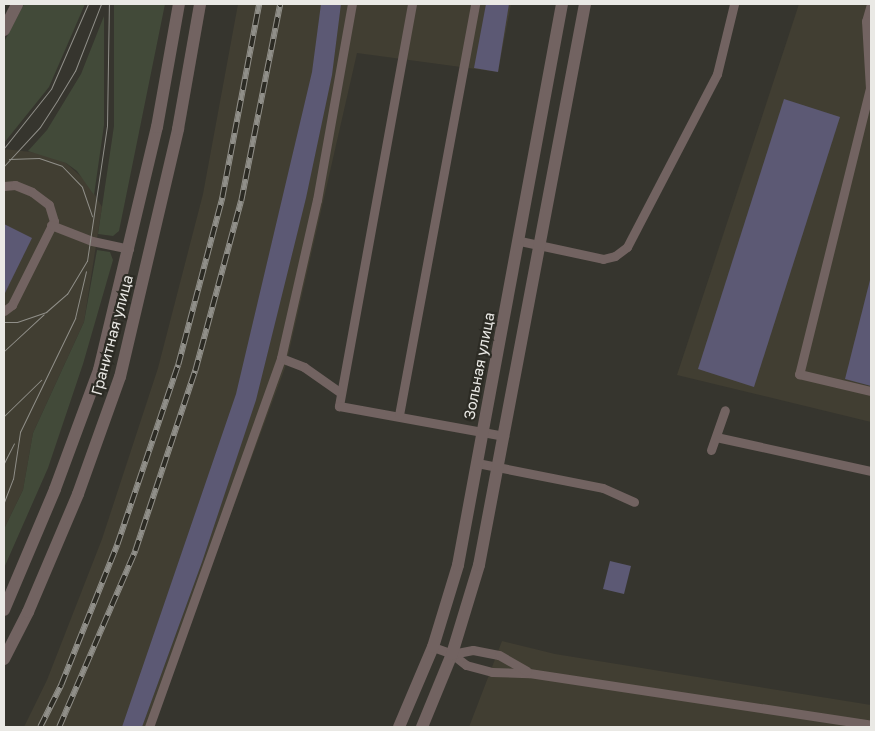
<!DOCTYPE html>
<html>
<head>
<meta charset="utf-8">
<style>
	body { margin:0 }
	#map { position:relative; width:875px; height:731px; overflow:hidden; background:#36352e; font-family:"Golos Text",sans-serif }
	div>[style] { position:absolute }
	.built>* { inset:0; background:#413e32 }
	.green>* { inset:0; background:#424a39 }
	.building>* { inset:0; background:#5c5974 }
	.service>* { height:9px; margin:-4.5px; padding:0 4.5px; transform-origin:4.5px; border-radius:4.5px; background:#726361 }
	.minor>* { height:12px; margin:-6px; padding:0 6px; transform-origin:6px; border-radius:6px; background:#726361 }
	.tertiary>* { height:12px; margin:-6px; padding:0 6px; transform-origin:6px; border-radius:6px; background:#726361 }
	.tram>* { height:1px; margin:-0.5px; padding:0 0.5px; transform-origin:0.5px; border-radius:0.5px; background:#908f89 }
	.rail>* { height:5.5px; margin-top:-2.75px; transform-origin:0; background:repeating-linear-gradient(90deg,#2c2b24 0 11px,#908f89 0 22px); box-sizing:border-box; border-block:1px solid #908f89 }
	span { translate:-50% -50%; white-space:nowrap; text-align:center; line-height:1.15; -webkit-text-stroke:4.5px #2c2b24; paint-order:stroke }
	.street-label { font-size:15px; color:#eae9e5 }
	.frame { position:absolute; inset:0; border:5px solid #eae9e5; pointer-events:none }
</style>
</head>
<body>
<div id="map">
	<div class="built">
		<i style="clip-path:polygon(238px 4px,511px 4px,498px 72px,357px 53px,286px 365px,152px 727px,24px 727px,47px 680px,102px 539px,158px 368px,203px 194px)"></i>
		<i style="clip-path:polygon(799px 4px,871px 4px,871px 422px,677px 375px)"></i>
		<i style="clip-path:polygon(4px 149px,40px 153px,66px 163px,88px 183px,102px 207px,84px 322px,33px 433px,23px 490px,4px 529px)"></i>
		<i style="clip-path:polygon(502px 641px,555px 654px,871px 705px,871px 727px,469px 727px)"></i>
	</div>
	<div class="green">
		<i style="clip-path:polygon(24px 4px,85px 4px,49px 87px,4px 143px,4px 42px)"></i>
		<i style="clip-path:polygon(114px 4px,165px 4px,119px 231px,113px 236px,98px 234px,114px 126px)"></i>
		<i style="clip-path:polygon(104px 16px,104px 125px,94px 195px,77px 171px,66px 163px,28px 151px,47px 130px,81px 74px)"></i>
		<i style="clip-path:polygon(97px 250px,110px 252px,113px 260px,83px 364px,48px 468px,4px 568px,4px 529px,23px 490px,33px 433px,84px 322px)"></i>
	</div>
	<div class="building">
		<i style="clip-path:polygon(321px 4px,341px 4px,332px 75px,306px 198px,256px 400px,202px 562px,142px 727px,122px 727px,236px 394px,312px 72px)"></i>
		<i style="clip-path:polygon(486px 4px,509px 4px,498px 72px,474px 68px)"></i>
		<i style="clip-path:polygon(784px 99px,840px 117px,754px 387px,698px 369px)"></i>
		<i style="clip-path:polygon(4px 224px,32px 238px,4px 295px)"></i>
		<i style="clip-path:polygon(871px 276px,871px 386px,845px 379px)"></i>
		<i style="clip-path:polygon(610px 561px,631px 566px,624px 594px,603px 589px)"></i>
	</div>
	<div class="service">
		<i style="left:412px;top:4px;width:409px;rotate:100.3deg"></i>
		<i style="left:339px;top:406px;width:168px;rotate:10.3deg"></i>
		<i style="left:871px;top:4px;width:18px;rotate:106deg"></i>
		<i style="left:866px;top:21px;width:67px;rotate:86.6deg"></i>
		<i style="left:870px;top:88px;width:295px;rotate:103.9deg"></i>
		<i style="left:799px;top:374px;width:74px;rotate:13.3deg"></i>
		<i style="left:4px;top:186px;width:11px;rotate:-5deg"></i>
		<i style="left:15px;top:185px;width:18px;rotate:22deg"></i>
		<i style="left:32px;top:192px;width:21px;rotate:37deg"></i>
		<i style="left:49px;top:205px;width:17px;rotate:73deg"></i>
		<i style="left:54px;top:221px;width:94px;rotate:116.6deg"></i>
		<i style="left:12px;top:305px;width:10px;rotate:143deg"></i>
		<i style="left:51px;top:225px;width:44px;rotate:21.3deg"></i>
		<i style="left:92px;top:241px;width:38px;rotate:12deg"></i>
		<i style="left:520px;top:241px;width:85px;rotate:12.2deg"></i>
		<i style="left:603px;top:259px;width:12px;rotate:-14deg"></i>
		<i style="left:615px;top:256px;width:15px;rotate:-37deg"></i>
		<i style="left:627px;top:247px;width:195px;rotate:-62.5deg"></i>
		<i style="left:717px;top:74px;width:72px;rotate:-76.3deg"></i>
		<i style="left:281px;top:358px;width:25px;rotate:21deg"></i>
		<i style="left:304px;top:367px;width:45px;rotate:35.1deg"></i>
		<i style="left:399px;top:415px;width:418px;rotate:-79.5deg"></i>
		<i style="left:716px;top:437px;width:159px;rotate:12.4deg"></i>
		<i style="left:711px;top:450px;width:42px;rotate:-70.7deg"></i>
		<i style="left:477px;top:463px;width:128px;rotate:11.2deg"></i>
		<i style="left:603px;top:488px;width:34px;rotate:24deg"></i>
		<i style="left:433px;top:647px;width:20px;rotate:20deg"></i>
		<i style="left:452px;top:654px;width:18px;rotate:38deg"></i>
		<i style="left:466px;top:665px;width:27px;rotate:15deg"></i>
		<i style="left:492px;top:672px;width:37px;rotate:2deg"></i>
		<i style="left:529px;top:673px;width:346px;rotate:8.6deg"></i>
		<i style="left:452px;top:654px;width:21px;rotate:-11deg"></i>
		<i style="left:473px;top:650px;width:26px;rotate:11deg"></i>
		<i style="left:499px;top:655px;width:32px;rotate:30deg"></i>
		<i style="left:149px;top:727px;width:392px;rotate:-70.3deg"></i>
		<i style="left:281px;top:358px;width:162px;rotate:-77.2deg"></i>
		<i style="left:317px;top:200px;width:199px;rotate:-79.9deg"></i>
	</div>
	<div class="minor">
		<i style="left:4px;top:30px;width:29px;rotate:-63deg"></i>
	</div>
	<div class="tertiary">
		<i style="left:4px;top:610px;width:131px;rotate:-67.1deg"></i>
		<i style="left:55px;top:489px;width:127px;rotate:-69.7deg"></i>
		<i style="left:99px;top:370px;width:250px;rotate:-76.6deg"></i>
		<i style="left:157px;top:127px;width:125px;rotate:-79.9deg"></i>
		<i style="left:4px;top:659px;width:53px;rotate:-62.9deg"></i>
		<i style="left:28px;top:612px;width:128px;rotate:-67deg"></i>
		<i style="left:78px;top:494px;width:124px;rotate:-70.3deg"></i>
		<i style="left:120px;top:377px;width:255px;rotate:-76.8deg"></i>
		<i style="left:178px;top:129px;width:127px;rotate:-80deg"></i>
		<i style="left:399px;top:727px;width:87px;rotate:-67deg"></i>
		<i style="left:433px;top:647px;width:86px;rotate:-73deg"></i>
		<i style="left:458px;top:565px;width:571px;rotate:-79.5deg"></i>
		<i style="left:422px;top:727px;width:79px;rotate:-67.7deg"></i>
		<i style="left:452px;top:654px;width:93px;rotate:-73.1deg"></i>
		<i style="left:479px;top:565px;width:571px;rotate:-79.3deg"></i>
	</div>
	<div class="tram">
		<i style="left:4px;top:148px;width:75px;rotate:-51.5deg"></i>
		<i style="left:51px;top:89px;width:93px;rotate:-66.5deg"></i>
		<i style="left:9px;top:159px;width:30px;rotate:-2deg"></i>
		<i style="left:39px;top:158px;width:24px;rotate:19deg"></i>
		<i style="left:62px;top:166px;width:29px;rotate:46deg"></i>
		<i style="left:82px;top:187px;width:31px;rotate:71deg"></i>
		<i style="left:4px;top:166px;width:53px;rotate:-47.3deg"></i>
		<i style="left:40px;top:127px;width:33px;rotate:-57deg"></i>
		<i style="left:58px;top:99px;width:33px;rotate:-59deg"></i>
		<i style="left:75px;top:71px;width:72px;rotate:-68.8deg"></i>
		<i style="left:4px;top:322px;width:13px"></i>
		<i style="left:17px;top:322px;width:31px;rotate:-19deg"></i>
		<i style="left:46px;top:312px;width:28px;rotate:-41deg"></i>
		<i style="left:67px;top:294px;width:39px;rotate:-59deg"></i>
		<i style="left:87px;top:261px;width:136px;rotate:-81.6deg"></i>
		<i style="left:107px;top:126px;width:122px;rotate:-89.1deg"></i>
		<i style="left:4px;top:351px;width:54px;rotate:-42.8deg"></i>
		<i style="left:4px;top:416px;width:52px;rotate:-44.2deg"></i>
		<i style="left:4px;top:463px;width:22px;rotate:-63deg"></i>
		<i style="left:4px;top:502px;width:25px;rotate:-69deg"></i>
		<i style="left:13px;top:479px;width:48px;rotate:-81.5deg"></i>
		<i style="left:20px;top:432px;width:127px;rotate:-64.2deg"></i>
		<i style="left:75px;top:318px;width:48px;rotate:-76.8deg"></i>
	</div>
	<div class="rail">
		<i style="left:40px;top:727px;width:47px;rotate:-63.4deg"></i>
		<i style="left:61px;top:685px;width:151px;rotate:-68.2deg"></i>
		<i style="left:117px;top:545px;width:190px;rotate:-71.3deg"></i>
		<i style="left:178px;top:365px;width:173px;rotate:-75.2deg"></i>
		<i style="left:222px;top:198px;width:197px;rotate:-79.2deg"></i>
		<i style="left:59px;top:727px;width:192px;rotate:-66.6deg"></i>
		<i style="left:135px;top:551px;width:190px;rotate:-71.6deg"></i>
		<i style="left:195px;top:371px;width:176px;rotate:-74.9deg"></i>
		<i style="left:241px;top:201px;width:201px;rotate:-78.8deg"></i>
	</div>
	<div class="street-label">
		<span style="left:112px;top:335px;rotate:-75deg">Гранитная улица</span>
		<span style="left:479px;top:366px;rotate:-79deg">Зольная улица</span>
	</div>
	<div class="frame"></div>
</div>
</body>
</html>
